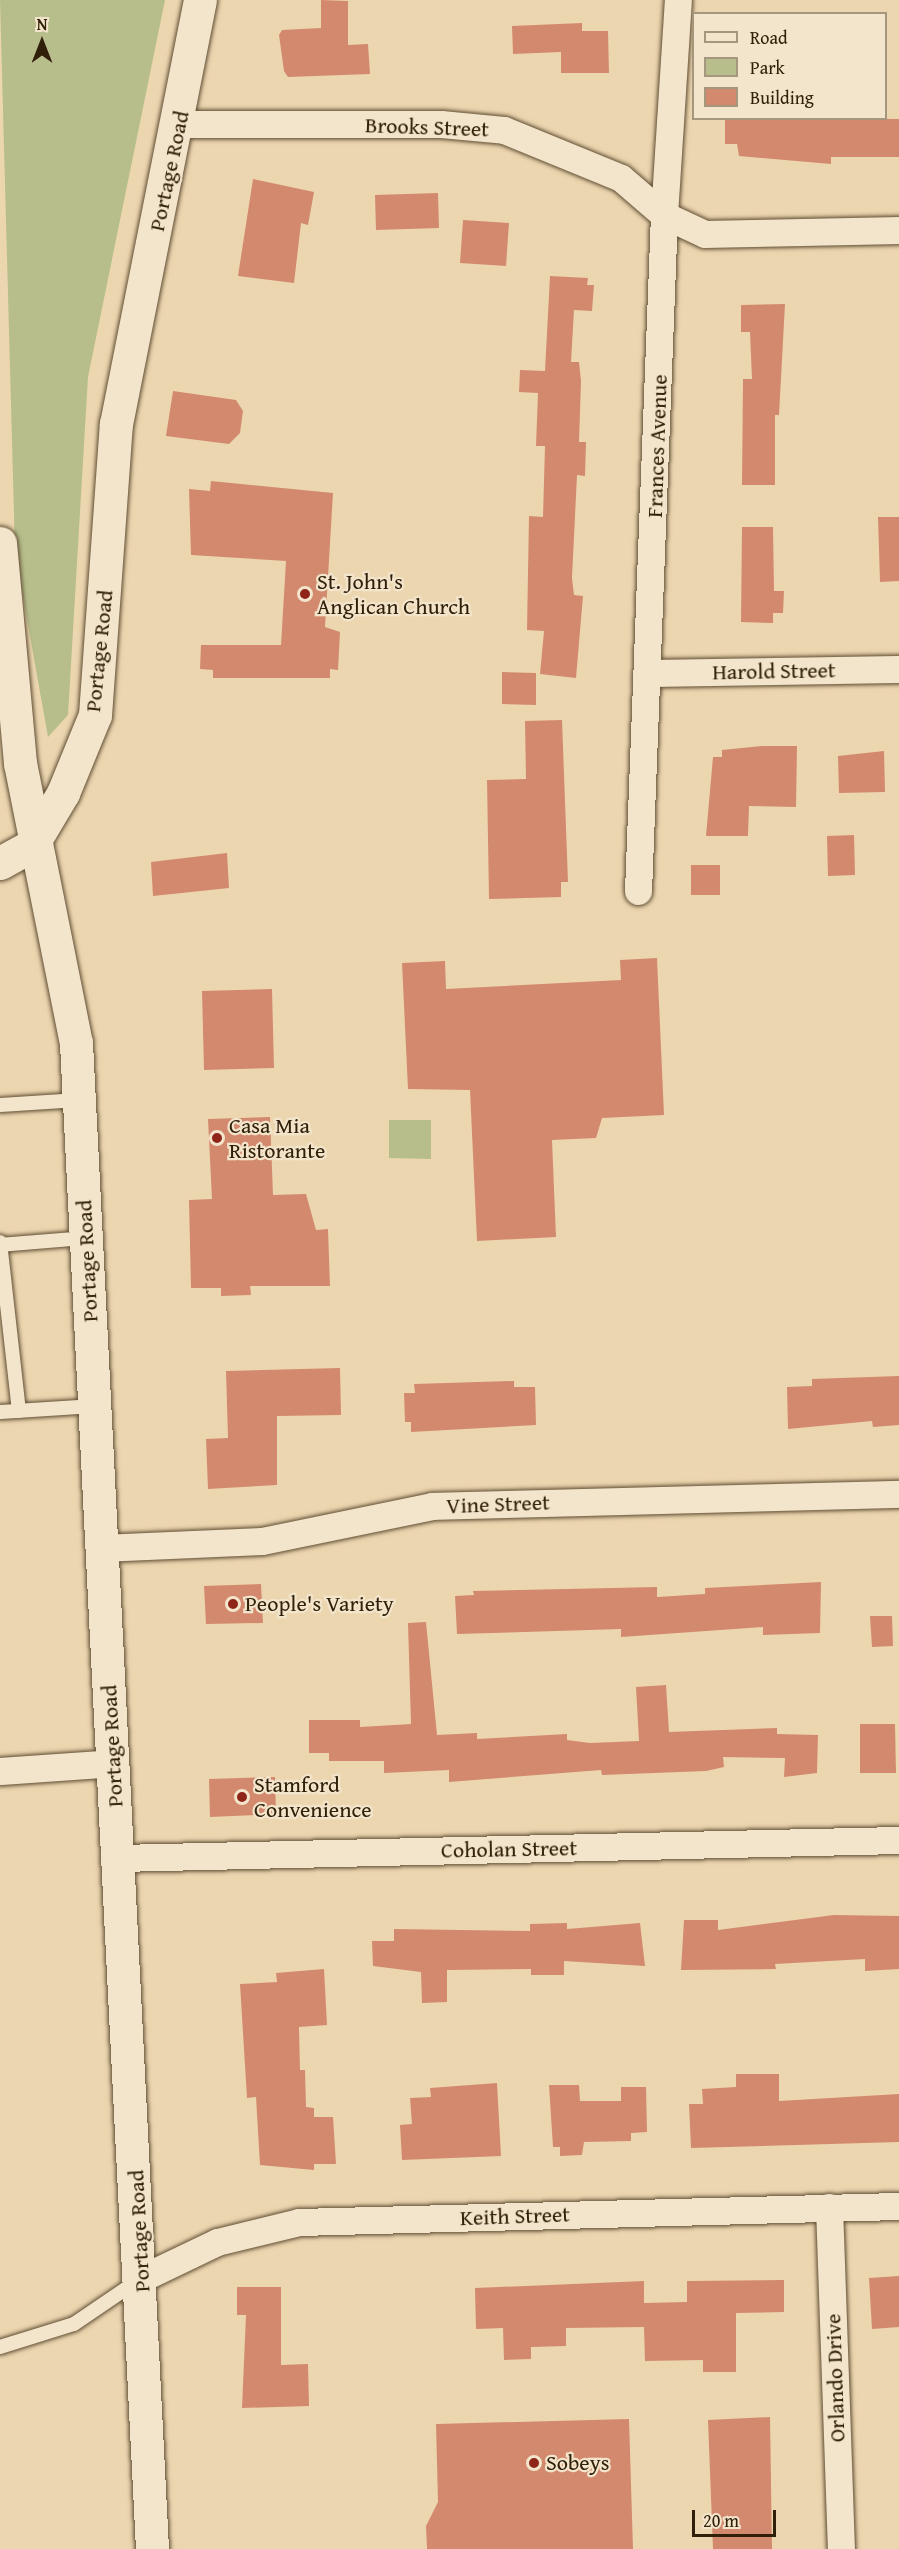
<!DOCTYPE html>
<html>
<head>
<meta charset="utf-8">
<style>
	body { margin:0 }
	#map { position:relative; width:899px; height:2549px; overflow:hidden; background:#ecd6b0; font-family:"Gentium Book Plus",serif }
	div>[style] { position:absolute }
	.green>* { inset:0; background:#b7be8c }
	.building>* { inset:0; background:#d3896e }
	.roads { filter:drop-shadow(0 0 2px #604e33) drop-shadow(0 0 2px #604e33) }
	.lane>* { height:14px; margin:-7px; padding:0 7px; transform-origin:7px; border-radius:7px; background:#f3e4cc }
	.street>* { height:27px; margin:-13.5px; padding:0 13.5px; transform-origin:13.5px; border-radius:13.5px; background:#f3e4cc }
	.secondary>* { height:33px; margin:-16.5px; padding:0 16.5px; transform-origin:16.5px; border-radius:16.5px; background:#f3e4cc }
	.dots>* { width:16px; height:16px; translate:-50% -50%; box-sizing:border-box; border:3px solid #f3e4cc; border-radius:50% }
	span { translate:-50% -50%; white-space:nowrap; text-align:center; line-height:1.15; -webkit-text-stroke:4.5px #f3e4cc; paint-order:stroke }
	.street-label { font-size:22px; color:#312009 }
	.poi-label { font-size:22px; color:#312009 }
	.left { translate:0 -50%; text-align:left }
	.legend { position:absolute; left:692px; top:12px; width:195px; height:108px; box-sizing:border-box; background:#f3e4cc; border:2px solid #a5967e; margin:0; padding:8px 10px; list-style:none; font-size:18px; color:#312009 }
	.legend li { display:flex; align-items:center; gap:12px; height:30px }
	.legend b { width:30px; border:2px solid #a5967e }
	.north { position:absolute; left:12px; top:12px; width:60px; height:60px; -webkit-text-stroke:4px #f3e4cc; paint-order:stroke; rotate:0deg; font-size:16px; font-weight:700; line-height:24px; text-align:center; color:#312009 }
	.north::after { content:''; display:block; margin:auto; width:21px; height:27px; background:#312009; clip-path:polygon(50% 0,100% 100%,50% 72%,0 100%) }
	.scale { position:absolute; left:692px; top:2510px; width:84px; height:27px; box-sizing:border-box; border:3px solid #312009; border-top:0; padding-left:8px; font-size:18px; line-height:21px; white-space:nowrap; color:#312009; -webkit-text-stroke:4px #f3e4cc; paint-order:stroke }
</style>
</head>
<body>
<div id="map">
	<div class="green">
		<i style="clip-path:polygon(0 0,165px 0,88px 377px,68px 715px,48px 737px,15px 552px)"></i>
		<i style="clip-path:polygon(389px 1120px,431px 1120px,431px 1159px,389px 1158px)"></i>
	</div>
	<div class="building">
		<i style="clip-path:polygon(321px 0,348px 1px,348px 45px,368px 44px,370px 74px,288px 77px,284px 71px,279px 35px,282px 30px,321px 28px)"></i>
		<i style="clip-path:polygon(582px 23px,582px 31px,608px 31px,609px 73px,561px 73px,561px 52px,513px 54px,512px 26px)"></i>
		<i style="clip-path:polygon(725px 118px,899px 119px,899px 157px,831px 157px,831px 164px,739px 156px,737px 144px,725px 144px)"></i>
		<i style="clip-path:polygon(253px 179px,314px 192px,308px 225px,301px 223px,294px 283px,238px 276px)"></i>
		<i style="clip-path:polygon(438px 193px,439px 228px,376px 230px,375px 195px)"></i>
		<i style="clip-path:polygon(463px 220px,509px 223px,506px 266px,460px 263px)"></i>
		<i style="clip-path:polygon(550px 276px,588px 278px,587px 285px,594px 285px,592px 311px,574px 310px,571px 362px,579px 362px,581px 381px,579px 442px,586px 442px,585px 476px,577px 475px,572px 578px,574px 595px,583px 596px,576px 678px,540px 674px,544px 631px,527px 630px,529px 516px,543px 517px,545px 446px,536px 446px,538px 393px,519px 392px,520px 370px,545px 371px)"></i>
		<i style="clip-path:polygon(785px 304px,779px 415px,775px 415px,775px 485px,742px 485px,743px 379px,752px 379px,750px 332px,741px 332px,741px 305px)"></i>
		<i style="clip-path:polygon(173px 391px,236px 400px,243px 411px,240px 433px,229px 444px,166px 436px)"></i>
		<i style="clip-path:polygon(211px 481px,333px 493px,325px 627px,340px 632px,338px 670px,330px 669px,330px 678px,213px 678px,213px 670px,200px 669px,201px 645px,281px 645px,286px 561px,191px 555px,189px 489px,210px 491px)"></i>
		<i style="clip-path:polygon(878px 517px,899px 517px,899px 581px,880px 582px)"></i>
		<i style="clip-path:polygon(742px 527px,773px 527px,774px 591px,784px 591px,783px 613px,773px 613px,773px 623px,741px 622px)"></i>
		<i style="clip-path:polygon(502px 672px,536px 673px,536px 705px,502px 704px)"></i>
		<i style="clip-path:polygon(562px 720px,568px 882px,561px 882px,561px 897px,489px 899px,487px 780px,526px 779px,525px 721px)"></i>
		<i style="clip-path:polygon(762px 746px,797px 746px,796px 807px,749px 806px,748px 836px,706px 836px,713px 757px,722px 757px,722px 750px)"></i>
		<i style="clip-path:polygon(884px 751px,885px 792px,839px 793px,838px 756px)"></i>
		<i style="clip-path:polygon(854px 835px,855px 875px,828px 876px,827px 836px)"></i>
		<i style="clip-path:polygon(227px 853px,229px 888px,153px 896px,151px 862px)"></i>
		<i style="clip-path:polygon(691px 865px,720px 865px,720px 895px,691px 895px)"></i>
		<i style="clip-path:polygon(657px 958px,664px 1115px,602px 1118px,596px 1138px,552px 1140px,556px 1237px,477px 1241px,470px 1090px,408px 1089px,402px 963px,445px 961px,446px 989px,621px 980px,620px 960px)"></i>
		<i style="clip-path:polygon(272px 989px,274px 1068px,204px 1070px,202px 991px)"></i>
		<i style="clip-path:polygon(270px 1117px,273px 1195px,306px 1194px,316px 1230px,328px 1229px,330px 1286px,250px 1286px,251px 1295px,221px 1296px,221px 1288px,191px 1288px,189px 1200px,212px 1199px,208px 1119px)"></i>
		<i style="clip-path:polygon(340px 1368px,341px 1415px,277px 1416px,277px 1485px,208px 1489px,206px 1439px,228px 1438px,226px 1371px)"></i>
		<i style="clip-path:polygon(899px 1376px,899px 1425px,873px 1427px,872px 1421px,788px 1429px,787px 1387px,812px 1386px,812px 1379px)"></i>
		<i style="clip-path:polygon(514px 1381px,514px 1387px,535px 1387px,536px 1425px,411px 1432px,411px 1422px,405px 1422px,404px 1393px,415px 1393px,414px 1384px)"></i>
		<i style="clip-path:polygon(821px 1582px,820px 1633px,763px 1635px,763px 1627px,621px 1637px,621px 1629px,457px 1634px,455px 1596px,474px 1595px,473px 1591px,657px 1587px,657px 1597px,705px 1594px,705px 1588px)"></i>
		<i style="clip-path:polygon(261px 1584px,263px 1623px,206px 1624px,204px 1586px)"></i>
		<i style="clip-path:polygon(870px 1616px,892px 1616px,893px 1646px,872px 1647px)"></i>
		<i style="clip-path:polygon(426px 1622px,437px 1735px,477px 1733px,477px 1739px,567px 1734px,567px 1740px,590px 1743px,639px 1741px,636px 1687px,666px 1685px,669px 1732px,777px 1728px,777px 1734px,818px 1735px,817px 1773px,784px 1777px,785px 1758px,723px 1757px,724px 1767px,706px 1771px,602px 1775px,601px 1770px,449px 1782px,449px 1770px,384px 1773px,384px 1761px,329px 1761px,329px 1753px,309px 1753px,309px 1720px,360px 1720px,360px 1727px,411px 1724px,408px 1623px)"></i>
		<i style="clip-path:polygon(860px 1724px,895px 1724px,896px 1773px,860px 1773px)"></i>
		<i style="clip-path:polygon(275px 1777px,276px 1814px,210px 1817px,209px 1779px)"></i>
		<i style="clip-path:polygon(834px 1915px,899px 1916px,899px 1969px,865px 1971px,865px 1959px,775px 1964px,776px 1969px,681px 1970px,684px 1920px,718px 1920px,718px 1930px)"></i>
		<i style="clip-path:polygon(567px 1923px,567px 1929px,640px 1923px,645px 1966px,564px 1961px,564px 1975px,531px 1975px,531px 1969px,447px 1970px,447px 2002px,422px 2003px,421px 1972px,373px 1966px,372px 1941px,394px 1941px,394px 1929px,530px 1931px,530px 1924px)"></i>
		<i style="clip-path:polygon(324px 1969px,327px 2025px,299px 2027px,300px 2070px,305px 2070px,306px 2107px,314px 2108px,314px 2117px,333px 2117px,336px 2164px,314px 2164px,314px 2170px,260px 2165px,256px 2097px,247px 2098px,240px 1984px,277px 1982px,276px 1973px)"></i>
		<i style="clip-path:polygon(736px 2074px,779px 2074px,779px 2101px,899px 2094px,899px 2142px,691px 2148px,689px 2104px,703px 2104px,702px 2089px,736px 2087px)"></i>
		<i style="clip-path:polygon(497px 2083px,501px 2156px,402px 2160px,400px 2125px,412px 2124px,410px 2098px,431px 2097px,430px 2088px)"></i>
		<i style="clip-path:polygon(549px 2085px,579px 2085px,580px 2101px,621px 2101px,621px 2087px,646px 2087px,647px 2132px,631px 2133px,631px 2141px,584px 2142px,582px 2155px,560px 2156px,560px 2147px,553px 2147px)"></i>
		<i style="clip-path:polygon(899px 2276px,899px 2327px,872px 2329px,869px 2278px)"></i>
		<i style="clip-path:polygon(784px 2280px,784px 2312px,736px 2313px,736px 2372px,703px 2372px,703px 2360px,645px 2361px,644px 2327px,566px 2328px,566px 2346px,531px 2347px,531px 2359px,504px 2360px,503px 2328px,476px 2329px,475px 2288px,644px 2281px,644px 2303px,687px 2302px,687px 2281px)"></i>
		<i style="clip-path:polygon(237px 2287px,281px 2287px,281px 2365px,308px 2364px,309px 2406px,242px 2408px,246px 2315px,237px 2315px)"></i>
		<i style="clip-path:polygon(770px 2417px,772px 2549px,713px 2549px,708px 2420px)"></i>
		<i style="clip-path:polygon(629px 2419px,633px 2549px,427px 2549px,426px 2526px,438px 2502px,436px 2424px)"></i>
	</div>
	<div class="roads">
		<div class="lane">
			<i style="left:0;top:1105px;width:79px;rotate:-3.6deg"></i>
			<i style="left:0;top:1242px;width:170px;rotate:83.6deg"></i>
			<i style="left:0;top:1245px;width:86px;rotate:-4.7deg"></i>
			<i style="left:0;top:1412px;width:95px;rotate:-3.6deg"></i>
			<i style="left:0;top:2347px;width:77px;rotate:-17.3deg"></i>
			<i style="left:74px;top:2324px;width:76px;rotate:-34.3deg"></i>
		</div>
		<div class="street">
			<i style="left:179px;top:124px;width:262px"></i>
			<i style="left:441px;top:124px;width:63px;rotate:5.4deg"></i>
			<i style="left:504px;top:130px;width:126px;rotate:22.3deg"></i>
			<i style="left:621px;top:178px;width:57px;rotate:40.7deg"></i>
			<i style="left:664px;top:215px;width:45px;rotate:24.9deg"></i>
			<i style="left:705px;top:234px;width:194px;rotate:-1.2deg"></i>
			<i style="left:649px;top:673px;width:250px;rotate:-0.9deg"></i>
			<i style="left:638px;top:891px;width:676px;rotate:-87.8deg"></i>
			<i style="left:664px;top:215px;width:215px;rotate:-86.3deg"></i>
			<i style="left:101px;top:1548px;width:161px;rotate:-2.5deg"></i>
			<i style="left:262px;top:1541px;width:174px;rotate:-11.6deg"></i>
			<i style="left:432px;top:1506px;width:467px;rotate:-1.5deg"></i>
			<i style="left:0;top:1771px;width:113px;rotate:-4deg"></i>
			<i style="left:118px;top:1858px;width:781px;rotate:-1.32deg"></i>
			<i style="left:829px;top:2207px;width:342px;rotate:88deg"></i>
			<i style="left:142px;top:2278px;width:83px;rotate:-25.6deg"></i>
			<i style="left:217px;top:2242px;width:84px;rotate:-13.7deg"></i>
			<i style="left:299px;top:2222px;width:600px;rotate:-1.53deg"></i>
		</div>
		<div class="secondary">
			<i style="left:0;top:543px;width:221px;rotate:84.8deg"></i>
			<i style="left:20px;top:763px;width:286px;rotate:78.7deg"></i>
			<i style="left:76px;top:1043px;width:1508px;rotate:87.11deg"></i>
			<i style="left:32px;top:845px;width:61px;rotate:-59.2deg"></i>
			<i style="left:63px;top:793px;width:84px;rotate:-67.7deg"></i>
			<i style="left:95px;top:715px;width:292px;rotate:-85.9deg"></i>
			<i style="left:116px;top:424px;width:432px;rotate:-78.8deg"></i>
			<i style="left:0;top:863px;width:37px;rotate:-29deg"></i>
		</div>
	</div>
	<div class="dots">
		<i style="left:305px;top:594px;background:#8f2418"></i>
		<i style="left:217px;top:1138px;background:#8f2418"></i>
		<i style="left:233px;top:1604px;background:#8f2418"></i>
		<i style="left:242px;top:1797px;background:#8f2418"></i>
		<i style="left:534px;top:2463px;background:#8f2418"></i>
	</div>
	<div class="street-label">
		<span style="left:427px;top:127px;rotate:2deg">Brooks Street</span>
		<span style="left:169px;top:171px;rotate:-78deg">Portage Road</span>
		<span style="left:657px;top:446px;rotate:-88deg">Frances Avenue</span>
		<span style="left:99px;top:651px;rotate:-84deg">Portage Road</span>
		<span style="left:774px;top:671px;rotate:-1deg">Harold Street</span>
		<span style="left:87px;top:1261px;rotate:-93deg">Portage Road</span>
		<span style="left:498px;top:1504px;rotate:-2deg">Vine Street</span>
		<span style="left:112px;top:1746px;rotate:-93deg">Portage Road</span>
		<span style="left:509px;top:1849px;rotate:-1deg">Coholan Street</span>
		<span style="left:515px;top:2216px;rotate:-2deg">Keith Street</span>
		<span style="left:139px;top:2231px;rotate:-93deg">Portage Road</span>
		<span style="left:835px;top:2378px;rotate:-92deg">Orlando Drive</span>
	</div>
	<div class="poi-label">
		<span class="left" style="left:317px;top:594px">St. John's<br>Anglican Church</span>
		<span class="left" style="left:229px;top:1138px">Casa Mia<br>Ristorante</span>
		<span class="left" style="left:245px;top:1604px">People's Variety</span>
		<span class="left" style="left:254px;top:1797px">Stamford<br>Convenience</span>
		<span class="left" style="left:546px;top:2463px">Sobeys</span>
	</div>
	<ul class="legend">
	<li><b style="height:8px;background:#f3e4cc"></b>Road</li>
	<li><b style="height:16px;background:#b7be8c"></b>Park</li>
	<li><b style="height:16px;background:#d3896e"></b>Building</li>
	</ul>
	<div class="north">N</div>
	<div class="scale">20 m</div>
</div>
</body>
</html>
